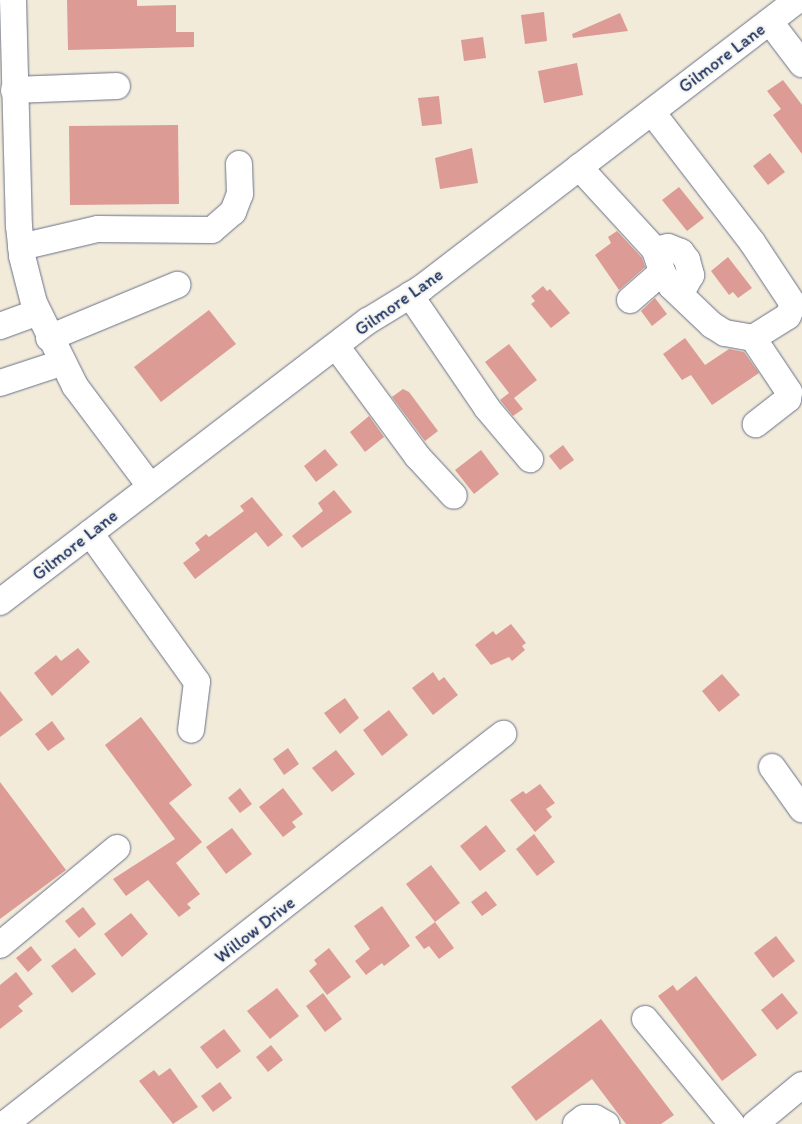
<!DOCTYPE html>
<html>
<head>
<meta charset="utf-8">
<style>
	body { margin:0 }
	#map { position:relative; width:802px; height:1124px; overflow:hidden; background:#f3ebda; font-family:Itim,sans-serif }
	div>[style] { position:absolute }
	.building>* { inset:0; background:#dc9b95 }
	.roads { filter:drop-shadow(0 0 1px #677189) drop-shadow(0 0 1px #677189) }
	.minor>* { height:26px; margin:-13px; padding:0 13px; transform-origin:13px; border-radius:13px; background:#fff }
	span { translate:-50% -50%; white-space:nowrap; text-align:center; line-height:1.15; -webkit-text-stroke:4.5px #f6f6f2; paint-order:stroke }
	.street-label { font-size:18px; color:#1b2f5e }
</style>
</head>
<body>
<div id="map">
	<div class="building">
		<i style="clip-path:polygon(67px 0,137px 0,137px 6px,176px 5px,176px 32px,194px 32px,194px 47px,68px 50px)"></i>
		<i style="clip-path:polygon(544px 12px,547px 41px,525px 44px,521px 15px)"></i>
		<i style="clip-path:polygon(620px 13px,628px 31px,573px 38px,572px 34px)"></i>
		<i style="clip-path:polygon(483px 37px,486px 58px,464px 61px,461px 40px)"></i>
		<i style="clip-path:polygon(577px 63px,583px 95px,544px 103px,538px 71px)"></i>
		<i style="clip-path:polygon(783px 80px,802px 105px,802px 154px,773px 115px,781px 109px,767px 91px)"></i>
		<i style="clip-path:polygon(439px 96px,442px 124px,422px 126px,418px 98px)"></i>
		<i style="clip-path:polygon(178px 125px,179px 204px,70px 205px,69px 126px)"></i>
		<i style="clip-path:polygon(472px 148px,478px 183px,440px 189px,435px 158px)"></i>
		<i style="clip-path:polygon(770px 153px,785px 172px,768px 185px,753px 166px)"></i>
		<i style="clip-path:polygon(679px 187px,704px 218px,687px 231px,662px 200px)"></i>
		<i style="clip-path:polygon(617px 231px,642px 258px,645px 267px,619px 290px,595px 255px,611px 243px,608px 237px)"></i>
		<i style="clip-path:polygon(728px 257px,752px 288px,738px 298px,733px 292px,729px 295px,711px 271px)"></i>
		<i style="clip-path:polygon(543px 286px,547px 291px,550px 289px,570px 313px,551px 328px,531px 304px,535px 301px,531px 296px)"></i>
		<i style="clip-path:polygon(655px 298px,667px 314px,652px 326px,641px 311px)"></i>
		<i style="clip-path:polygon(209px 310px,236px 344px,161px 402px,134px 367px)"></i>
		<i style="clip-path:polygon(685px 338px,705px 365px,729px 349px,744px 352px,759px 373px,712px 405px,691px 375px,682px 380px,663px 354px)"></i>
		<i style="clip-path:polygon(509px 344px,537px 380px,514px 398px,523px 409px,513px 416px,500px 400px,509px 393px,485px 362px)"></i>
		<i style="clip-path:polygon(403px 389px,409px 392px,438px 431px,425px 441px,392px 397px)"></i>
		<i style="clip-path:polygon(369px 416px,384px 437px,365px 452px,350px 432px)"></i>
		<i style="clip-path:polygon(563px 445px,574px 460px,560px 470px,549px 456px)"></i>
		<i style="clip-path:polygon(325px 449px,338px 465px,316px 482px,304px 466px)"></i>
		<i style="clip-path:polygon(481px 450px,499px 474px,474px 494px,455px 470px)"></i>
		<i style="clip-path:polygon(334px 490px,352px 512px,302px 548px,292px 536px,323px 511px,318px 503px)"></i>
		<i style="clip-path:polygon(252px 497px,283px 535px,268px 547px,256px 532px,195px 579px,183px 563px,200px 550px,195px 543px,206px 534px,209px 537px,244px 511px,240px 506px)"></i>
		<i style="clip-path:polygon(511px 624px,526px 643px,522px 646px,525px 650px,512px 661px,509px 657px,491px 665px,475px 645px,493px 631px,496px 635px)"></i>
		<i style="clip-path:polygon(78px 648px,90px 662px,52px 696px,34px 673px,56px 655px,61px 661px)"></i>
		<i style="clip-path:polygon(433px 672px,439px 681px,444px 677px,458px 695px,433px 715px,412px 688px)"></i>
		<i style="clip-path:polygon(722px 674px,740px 695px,719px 712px,702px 691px)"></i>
		<i style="clip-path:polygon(0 691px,23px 720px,0 737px)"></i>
		<i style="clip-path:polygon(345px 698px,359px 718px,340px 734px,324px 713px)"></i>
		<i style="clip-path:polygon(389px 710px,408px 735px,382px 756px,363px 730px)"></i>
		<i style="clip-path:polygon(141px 717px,192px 785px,169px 803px,202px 842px,176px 863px,200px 894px,187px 904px,191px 908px,179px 917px,148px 880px,126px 896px,113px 879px,175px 839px,105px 745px)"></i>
		<i style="clip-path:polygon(52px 721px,65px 739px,48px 751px,35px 734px)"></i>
		<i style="clip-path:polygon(288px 748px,299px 764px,284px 775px,273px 759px)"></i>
		<i style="clip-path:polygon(336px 750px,355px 774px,332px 792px,312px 768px)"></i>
		<i style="clip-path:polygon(0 782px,66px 870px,0 919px)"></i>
		<i style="clip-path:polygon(540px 784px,555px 803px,546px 809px,552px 817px,535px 832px,510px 800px,523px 791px,526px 794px)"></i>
		<i style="clip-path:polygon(240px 788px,252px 804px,240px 813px,228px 798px)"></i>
		<i style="clip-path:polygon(283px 788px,303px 814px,292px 822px,296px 827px,283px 837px,259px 807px)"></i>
		<i style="clip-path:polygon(486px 825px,506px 851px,480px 871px,460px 846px)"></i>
		<i style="clip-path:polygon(232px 828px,252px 854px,226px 874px,206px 847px)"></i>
		<i style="clip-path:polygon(534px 834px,555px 862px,537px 876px,516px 849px)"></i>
		<i style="clip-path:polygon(431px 865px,460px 903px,435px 922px,406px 884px)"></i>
		<i style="clip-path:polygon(486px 891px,497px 905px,482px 916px,471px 902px)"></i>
		<i style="clip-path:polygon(382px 906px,410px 946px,384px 966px,382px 963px,366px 975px,355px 961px,370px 949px,354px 926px)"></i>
		<i style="clip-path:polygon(83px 907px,96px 924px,79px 938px,65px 921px)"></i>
		<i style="clip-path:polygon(131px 913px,148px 934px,122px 957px,104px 934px)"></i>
		<i style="clip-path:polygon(435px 922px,454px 948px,439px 959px,429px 946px,424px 949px,415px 937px)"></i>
		<i style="clip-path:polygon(776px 936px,795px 961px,773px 978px,754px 953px)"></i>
		<i style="clip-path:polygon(31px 946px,42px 960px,28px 972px,16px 958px)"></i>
		<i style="clip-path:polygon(75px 948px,96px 974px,72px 993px,51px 966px)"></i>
		<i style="clip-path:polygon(329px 948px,351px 977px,327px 995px,309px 971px,317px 964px,314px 960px)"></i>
		<i style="clip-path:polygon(16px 972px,33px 994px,18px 1006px,23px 1011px,0 1029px,0 985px)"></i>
		<i style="clip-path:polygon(696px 976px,757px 1055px,722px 1081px,658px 996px,673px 985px,677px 991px)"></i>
		<i style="clip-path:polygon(277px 988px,299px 1016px,270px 1039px,247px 1011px)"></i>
		<i style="clip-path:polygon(323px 993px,342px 1019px,325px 1032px,306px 1006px)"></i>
		<i style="clip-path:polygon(782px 993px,798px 1013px,777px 1030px,761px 1010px)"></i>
		<i style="clip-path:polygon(601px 1019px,674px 1115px,661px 1124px,626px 1124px,592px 1079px,536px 1121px,511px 1087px)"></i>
		<i style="clip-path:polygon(224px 1029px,241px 1051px,217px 1069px,200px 1047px)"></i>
		<i style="clip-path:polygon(271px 1045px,283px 1060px,268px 1072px,256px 1057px)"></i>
		<i style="clip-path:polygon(170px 1068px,198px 1107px,173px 1124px,139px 1081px,154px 1070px,159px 1076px)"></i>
		<i style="clip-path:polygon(220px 1082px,232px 1098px,213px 1112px,201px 1096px)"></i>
	</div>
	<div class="roads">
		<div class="minor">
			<i style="left:13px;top:0;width:226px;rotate:88.5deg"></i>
			<i style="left:19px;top:226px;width:30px;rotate:84deg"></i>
			<i style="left:22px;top:256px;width:49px;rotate:75.7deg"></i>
			<i style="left:34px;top:303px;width:93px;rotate:63.7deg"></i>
			<i style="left:75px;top:386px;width:125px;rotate:53.1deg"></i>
			<i style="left:770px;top:22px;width:53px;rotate:52.7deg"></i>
			<i style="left:14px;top:90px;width:103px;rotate:-2.2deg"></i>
			<i style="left:579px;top:167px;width:113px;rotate:47.5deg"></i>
			<i style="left:655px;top:250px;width:23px;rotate:72deg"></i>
			<i style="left:662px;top:272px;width:17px;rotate:57deg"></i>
			<i style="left:671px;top:286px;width:57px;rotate:43.6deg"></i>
			<i style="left:712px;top:325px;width:15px;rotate:32deg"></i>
			<i style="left:725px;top:333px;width:28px;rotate:10deg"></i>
			<i style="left:753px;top:338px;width:41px;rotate:-32.2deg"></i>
			<i style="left:788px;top:316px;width:13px;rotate:-67deg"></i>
			<i style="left:793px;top:304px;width:74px;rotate:-123.5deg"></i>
			<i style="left:752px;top:242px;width:164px;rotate:-127.6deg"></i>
			<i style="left:21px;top:247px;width:79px;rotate:-13.2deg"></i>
			<i style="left:98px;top:229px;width:114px;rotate:0.5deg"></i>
			<i style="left:212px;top:230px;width:28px;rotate:-41deg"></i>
			<i style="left:233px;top:212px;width:19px;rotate:-69deg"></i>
			<i style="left:240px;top:194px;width:30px;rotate:-92deg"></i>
			<i style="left:655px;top:250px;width:13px;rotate:-13deg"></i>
			<i style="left:668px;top:247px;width:14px;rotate:21deg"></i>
			<i style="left:681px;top:252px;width:10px;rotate:53deg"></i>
			<i style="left:687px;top:260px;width:16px;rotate:75deg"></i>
			<i style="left:691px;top:275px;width:21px;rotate:119deg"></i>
			<i style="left:410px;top:295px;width:137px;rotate:55.7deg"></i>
			<i style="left:487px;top:408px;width:67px;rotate:49.9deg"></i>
			<i style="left:630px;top:300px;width:43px;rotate:-41.2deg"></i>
			<i style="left:0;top:326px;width:40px;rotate:-20.2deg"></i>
			<i style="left:49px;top:338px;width:139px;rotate:-22.5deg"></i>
			<i style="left:753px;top:338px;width:65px;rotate:56.3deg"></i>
			<i style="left:789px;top:392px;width:7px;rotate:98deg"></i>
			<i style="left:788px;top:399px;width:41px;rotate:142deg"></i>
			<i style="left:336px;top:346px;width:137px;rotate:53.6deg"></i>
			<i style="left:417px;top:456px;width:54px;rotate:47.2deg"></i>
			<i style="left:0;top:383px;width:64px;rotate:-18.2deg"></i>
			<i style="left:90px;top:533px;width:183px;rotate:54.3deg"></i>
			<i style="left:197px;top:682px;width:48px;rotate:97.1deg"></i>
			<i style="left:0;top:602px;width:463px;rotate:-37.4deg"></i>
			<i style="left:368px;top:321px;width:63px;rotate:-31.4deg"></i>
			<i style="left:422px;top:288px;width:473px;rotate:-37.5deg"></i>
			<i style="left:772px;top:767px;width:52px;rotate:54.5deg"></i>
			<i style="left:0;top:945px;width:152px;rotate:-39.7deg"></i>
			<i style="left:645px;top:1019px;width:136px;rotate:50.4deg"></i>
			<i style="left:5px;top:1124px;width:633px;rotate:-38.07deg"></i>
			<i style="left:576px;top:1124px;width:10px;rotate:-37deg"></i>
			<i style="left:584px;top:1118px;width:11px"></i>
			<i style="left:595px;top:1118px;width:13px;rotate:29deg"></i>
			<i style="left:755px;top:1124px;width:61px;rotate:-39.7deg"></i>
		</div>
	</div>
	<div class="street-label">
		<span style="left:722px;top:58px;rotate:-37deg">Gilmore Lane</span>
		<span style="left:399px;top:302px;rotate:-35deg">Gilmore Lane</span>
		<span style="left:75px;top:545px;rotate:-38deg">Gilmore Lane</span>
		<span style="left:255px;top:930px;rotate:-38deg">Willow Drive</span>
	</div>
</div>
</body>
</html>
